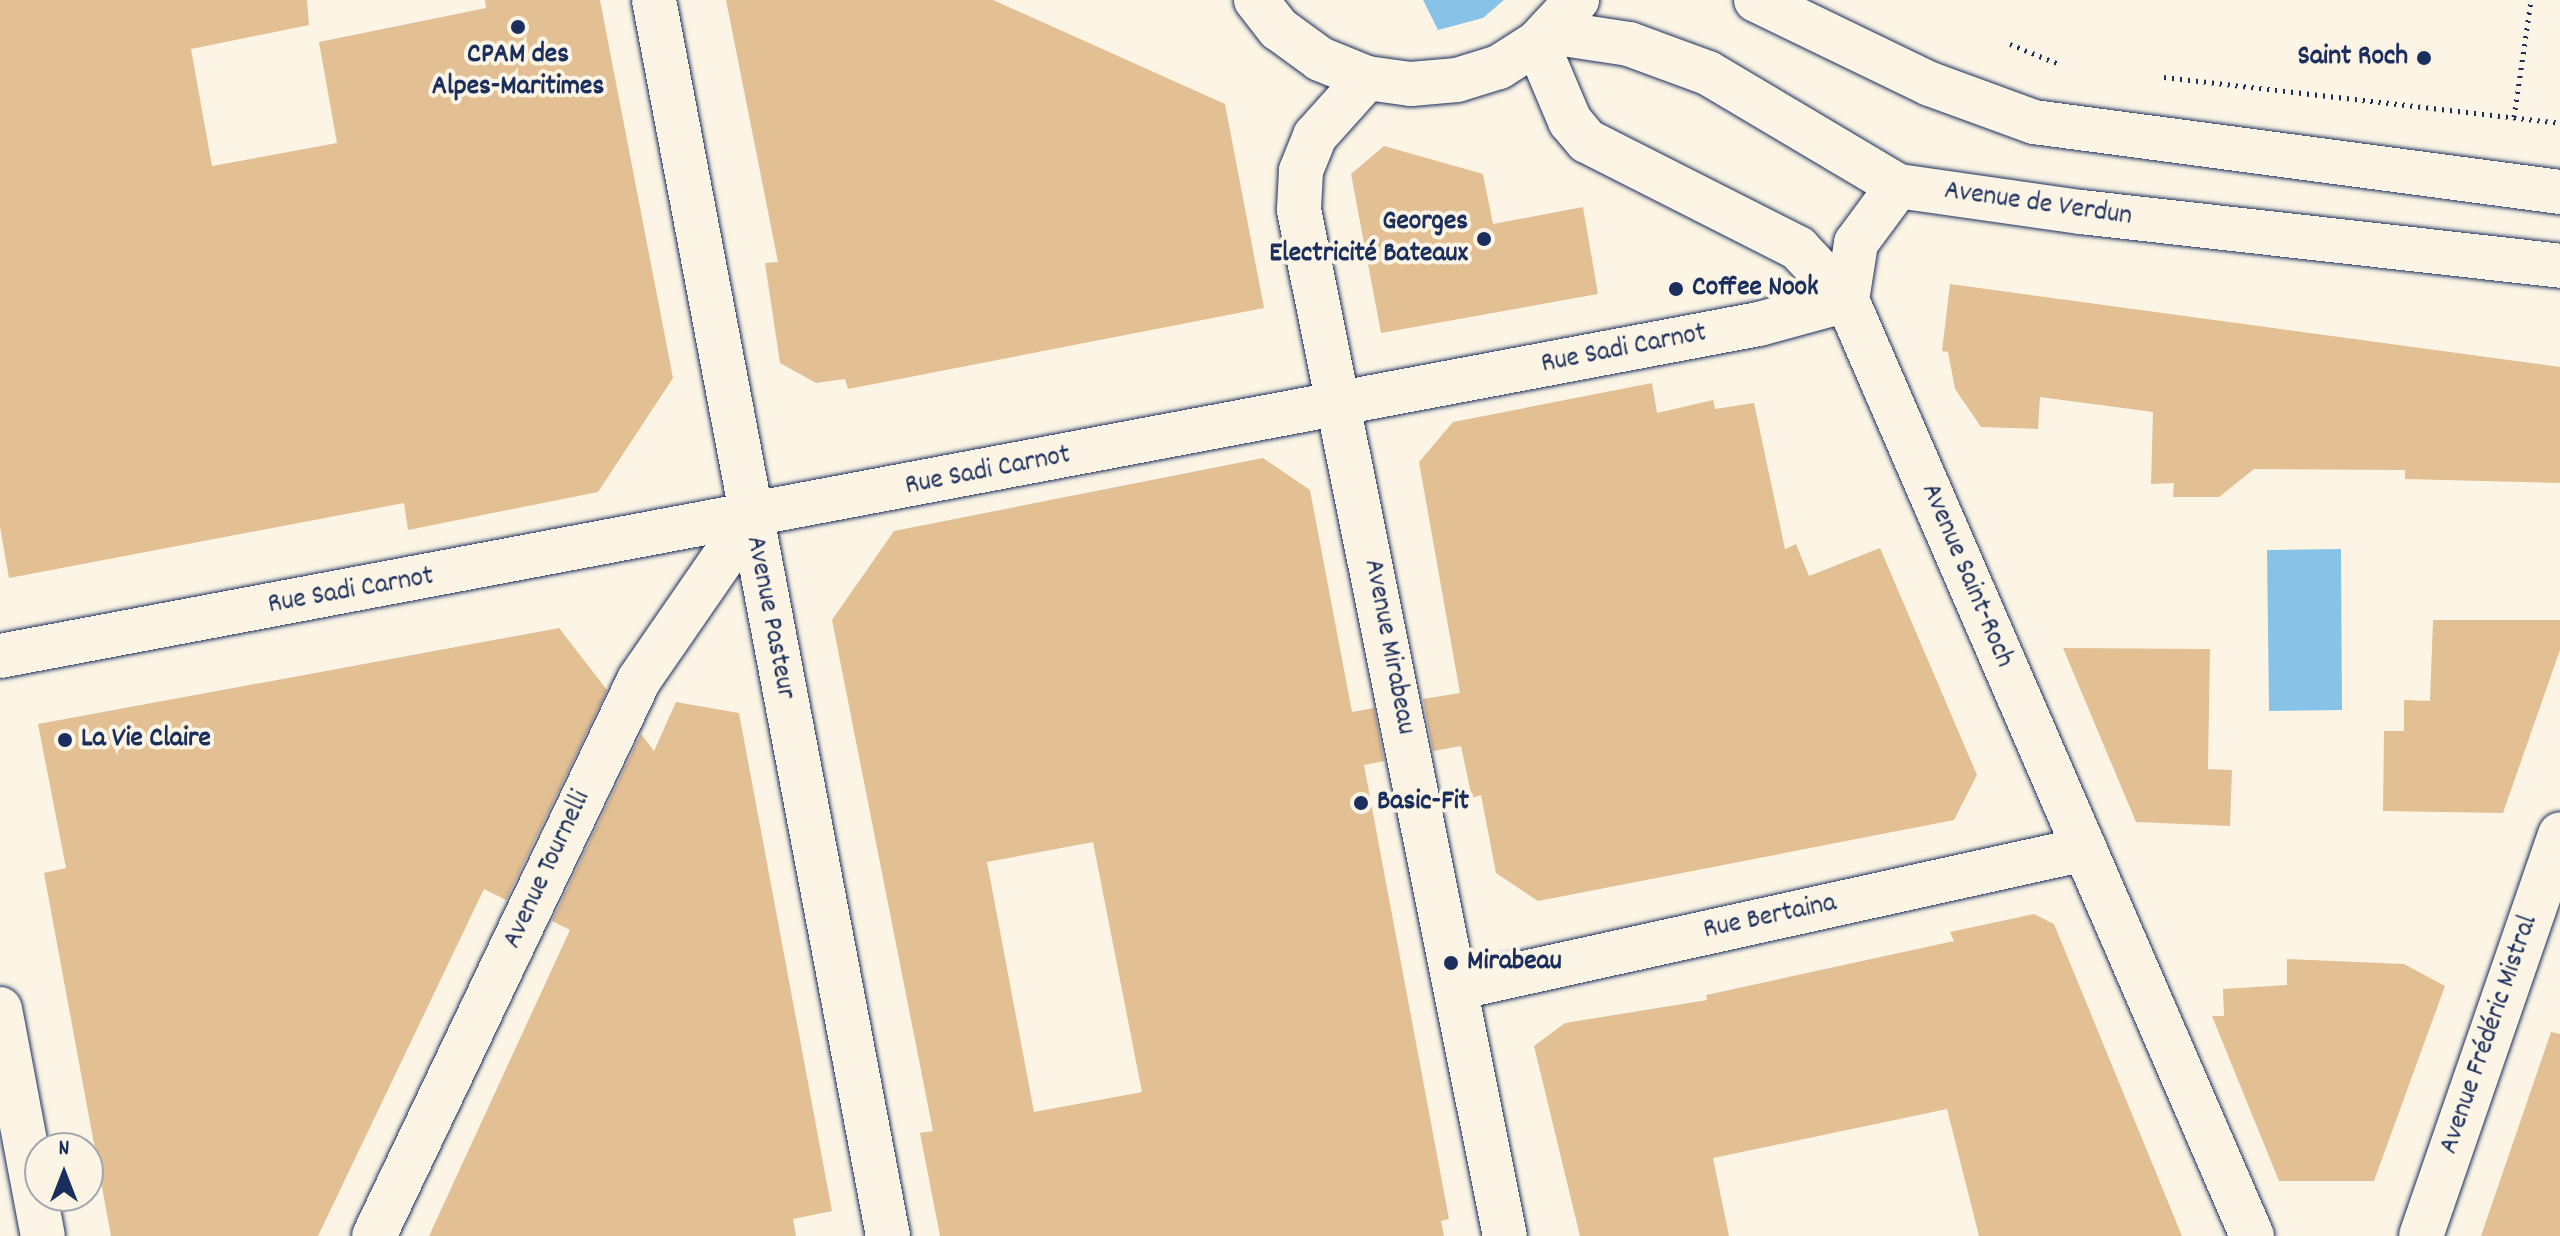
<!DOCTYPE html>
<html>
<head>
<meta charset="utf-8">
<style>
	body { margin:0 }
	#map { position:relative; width:2560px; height:1236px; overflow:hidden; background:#fcf5e5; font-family:Dekko,sans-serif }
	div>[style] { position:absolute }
	.water>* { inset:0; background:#88c2e7 }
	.building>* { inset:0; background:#e3bf94 }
	.path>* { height:5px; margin-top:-2.5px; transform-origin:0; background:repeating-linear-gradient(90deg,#1b2f5e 0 2px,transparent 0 8px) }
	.roads { filter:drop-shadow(0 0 2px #1b2f5e) drop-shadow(0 0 2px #1b2f5e) }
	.street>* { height:44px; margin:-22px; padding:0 22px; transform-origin:22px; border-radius:22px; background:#fcf5e5 }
	.secondary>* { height:44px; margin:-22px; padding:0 22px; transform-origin:22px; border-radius:22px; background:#fcf5e5 }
	.dots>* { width:22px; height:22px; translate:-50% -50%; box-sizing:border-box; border:4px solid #fcf5e5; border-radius:50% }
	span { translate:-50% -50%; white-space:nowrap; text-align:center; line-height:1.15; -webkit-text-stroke:8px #fcf5e5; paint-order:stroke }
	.poi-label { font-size:28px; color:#1b2f5e; font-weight:700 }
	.right { translate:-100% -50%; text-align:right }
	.left { translate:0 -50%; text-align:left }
	.street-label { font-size:28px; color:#1b2f5e }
	.north { position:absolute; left:24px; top:1132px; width:80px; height:80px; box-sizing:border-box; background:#fcf5e5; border:2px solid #a2a6af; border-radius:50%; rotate:0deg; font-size:22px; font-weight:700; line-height:32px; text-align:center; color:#1b2f5e }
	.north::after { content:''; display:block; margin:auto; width:28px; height:36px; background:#1b2f5e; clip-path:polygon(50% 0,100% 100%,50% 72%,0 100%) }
</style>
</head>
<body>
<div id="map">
	<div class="water">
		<i style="clip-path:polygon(1423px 0,1504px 0,1483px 18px,1438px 30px)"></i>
		<i style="clip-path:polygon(2341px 549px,2342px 710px,2269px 711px,2267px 550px)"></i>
	</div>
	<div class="building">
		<i style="clip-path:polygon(0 0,307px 0,309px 25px,191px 49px,212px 166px,337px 143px,319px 42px,486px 8px,485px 0,600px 0,673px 378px,598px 492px,408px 530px,404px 503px,9px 578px,0 527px)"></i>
		<i style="clip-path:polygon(726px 0,993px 0,1225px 104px,1264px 308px,848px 389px,845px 379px,816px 383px,780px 363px,765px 263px,778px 262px)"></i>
		<i style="clip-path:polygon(1384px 146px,1483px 174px,1493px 224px,1583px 207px,1598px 294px,1381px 333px,1351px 174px)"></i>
		<i style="clip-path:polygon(1950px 284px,2560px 367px,2560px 483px,2405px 479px,2405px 470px,2254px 469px,2219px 497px,2173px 497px,2174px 483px,2151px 484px,2153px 412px,2040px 397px,2038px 429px,1981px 427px,1955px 389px,1948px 352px,1942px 351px)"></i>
		<i style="clip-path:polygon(1652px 383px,1657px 413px,1713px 400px,1715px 409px,1754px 403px,1785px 549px,1796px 544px,1809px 576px,1880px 548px,1977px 775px,1954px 820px,1538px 901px,1496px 873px,1481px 795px,1472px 798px,1461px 746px,1433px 751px,1423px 699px,1460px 693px,1419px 462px,1453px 422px)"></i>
		<i style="clip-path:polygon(evenodd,1263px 458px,1310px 490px,1352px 712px,1374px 708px,1384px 761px,1364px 765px,1449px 1219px,1441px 1221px,1444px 1236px,940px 1236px,920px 1133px,933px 1131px,832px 620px,894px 531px,1263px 458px,1093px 842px,1142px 1092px,1034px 1112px,987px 862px,1093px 842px)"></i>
		<i style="clip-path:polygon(2433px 620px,2560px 620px,2560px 650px,2503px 813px,2383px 811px,2384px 731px,2404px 731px,2404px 700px,2430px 701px)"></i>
		<i style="clip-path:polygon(559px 628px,607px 690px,506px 900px,484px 889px,318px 1236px,111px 1236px,44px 873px,66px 868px,38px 724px)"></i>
		<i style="clip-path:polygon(2063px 648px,2210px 649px,2208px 769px,2232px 770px,2230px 826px,2136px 822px)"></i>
		<i style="clip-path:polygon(676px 702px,739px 713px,832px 1211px,793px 1219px,796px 1236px,429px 1236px,570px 930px,552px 921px,641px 734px,654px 751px)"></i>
		<i style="clip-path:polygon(2034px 914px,2054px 924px,2182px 1236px,1979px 1236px,1947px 1109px,1713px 1158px,1729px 1236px,1580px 1236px,1534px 1046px,1565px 1023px,1707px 1000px,1706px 995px,1954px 941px,1950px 932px)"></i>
		<i style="clip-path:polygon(2287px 959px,2404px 964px,2445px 986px,2374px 1181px,2279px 1181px,2212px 1016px,2224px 1016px,2223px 989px,2287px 985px)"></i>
		<i style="clip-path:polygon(2551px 1032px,2560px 1034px,2560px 1236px,2481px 1236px)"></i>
	</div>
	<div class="path">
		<i style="left:2010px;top:44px;width:53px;rotate:22.2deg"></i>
		<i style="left:2164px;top:77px;width:399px;rotate:6.6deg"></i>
		<i style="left:2514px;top:117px;width:118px;rotate:-81.7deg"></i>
	</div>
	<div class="roads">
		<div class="street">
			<i style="left:654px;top:0;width:1258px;rotate:79.28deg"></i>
			<i style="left:1537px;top:43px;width:85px;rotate:67.1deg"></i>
			<i style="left:1570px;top:121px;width:26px;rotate:50deg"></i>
			<i style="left:1587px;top:141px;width:237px;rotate:26.9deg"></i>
			<i style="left:1798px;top:248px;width:71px;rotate:46.7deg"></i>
			<i style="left:1847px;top:300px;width:1020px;rotate:66.6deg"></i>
			<i style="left:1367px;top:78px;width:78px;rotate:131.9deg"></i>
			<i style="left:1315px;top:136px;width:38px;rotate:112deg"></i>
			<i style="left:1301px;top:171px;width:39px;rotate:93deg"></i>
			<i style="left:1299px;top:210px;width:1046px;rotate:78.65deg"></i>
			<i style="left:1847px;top:300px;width:58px;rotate:-81deg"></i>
			<i style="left:1856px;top:243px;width:71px;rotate:-53.6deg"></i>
			<i style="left:0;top:656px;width:1790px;rotate:-10.69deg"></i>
			<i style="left:1759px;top:324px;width:91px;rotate:-15.3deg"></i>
			<i style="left:1456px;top:988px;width:644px;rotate:-12.46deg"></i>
			<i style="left:374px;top:1236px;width:616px;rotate:-64.52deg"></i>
			<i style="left:639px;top:680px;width:196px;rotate:-55.4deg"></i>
			<i style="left:2421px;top:1236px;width:425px;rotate:-70.9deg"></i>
		</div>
		<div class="secondary">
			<i style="left:1256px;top:0;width:37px;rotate:52deg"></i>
			<i style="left:1279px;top:29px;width:51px;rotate:36.2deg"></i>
			<i style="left:1320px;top:59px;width:51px;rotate:22deg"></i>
			<i style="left:1367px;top:78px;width:44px;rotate:7.8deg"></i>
			<i style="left:1411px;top:84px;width:46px;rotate:-5deg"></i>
			<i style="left:1457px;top:80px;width:44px;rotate:-17.2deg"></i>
			<i style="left:1499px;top:67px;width:45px;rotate:-32.3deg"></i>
			<i style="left:1537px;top:43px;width:59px;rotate:-47.1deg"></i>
			<i style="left:1756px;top:0;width:193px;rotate:25.8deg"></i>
			<i style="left:1930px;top:84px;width:111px;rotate:20.1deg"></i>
			<i style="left:2034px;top:122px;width:531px;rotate:7.58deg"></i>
			<i style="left:1550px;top:32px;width:80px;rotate:8.6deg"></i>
			<i style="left:1629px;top:44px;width:84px;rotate:20.2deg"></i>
			<i style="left:1708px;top:73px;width:221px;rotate:30.7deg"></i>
			<i style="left:1898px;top:186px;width:185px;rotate:8.1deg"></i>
			<i style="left:2081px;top:212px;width:482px;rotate:6.4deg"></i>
			<i style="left:0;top:1009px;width:231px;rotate:79.3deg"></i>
		</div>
	</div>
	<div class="dots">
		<i style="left:518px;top:27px;background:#1b2f5e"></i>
		<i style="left:2424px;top:58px;background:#1b2f5e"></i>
		<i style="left:1484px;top:239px;background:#1b2f5e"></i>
		<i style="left:1676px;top:289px;background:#1b2f5e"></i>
		<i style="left:65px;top:740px;background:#1b2f5e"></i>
		<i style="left:1361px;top:803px;background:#1b2f5e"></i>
		<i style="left:1451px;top:963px;background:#1b2f5e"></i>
	</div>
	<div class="poi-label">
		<span style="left:518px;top:72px">CPAM des<br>Alpes-Maritimes</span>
		<span class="right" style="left:2408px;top:58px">Saint Roch</span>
		<span class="right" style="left:1468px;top:239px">Georges<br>Electricité Bateaux</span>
		<span class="left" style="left:1692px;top:289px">Coffee Nook</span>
		<span class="left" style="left:81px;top:740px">La Vie Claire</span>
		<span class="left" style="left:1377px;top:803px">Basic-Fit</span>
		<span class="left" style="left:1467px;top:963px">Mirabeau</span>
	</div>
	<div class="street-label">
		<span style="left:2038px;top:205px;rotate:8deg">Avenue de Verdun</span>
		<span style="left:1624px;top:350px;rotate:-11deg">Rue Sadi Carnot</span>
		<span style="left:988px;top:472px;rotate:-11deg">Rue Sadi Carnot</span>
		<span style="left:1966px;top:576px;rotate:67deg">Avenue Saint-Roch</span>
		<span style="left:351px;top:592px;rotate:-10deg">Rue Sadi Carnot</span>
		<span style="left:769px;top:618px;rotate:79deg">Avenue Pasteur</span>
		<span style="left:1388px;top:647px;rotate:79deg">Avenue Mirabeau</span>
		<span style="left:548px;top:870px;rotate:-65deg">Avenue Tournelli</span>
		<span style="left:1770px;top:918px;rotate:-12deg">Rue Bertaina</span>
		<span style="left:2490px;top:1035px;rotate:-71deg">Avenue Frédéric Mistral</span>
	</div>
	<div class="north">N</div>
</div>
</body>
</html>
